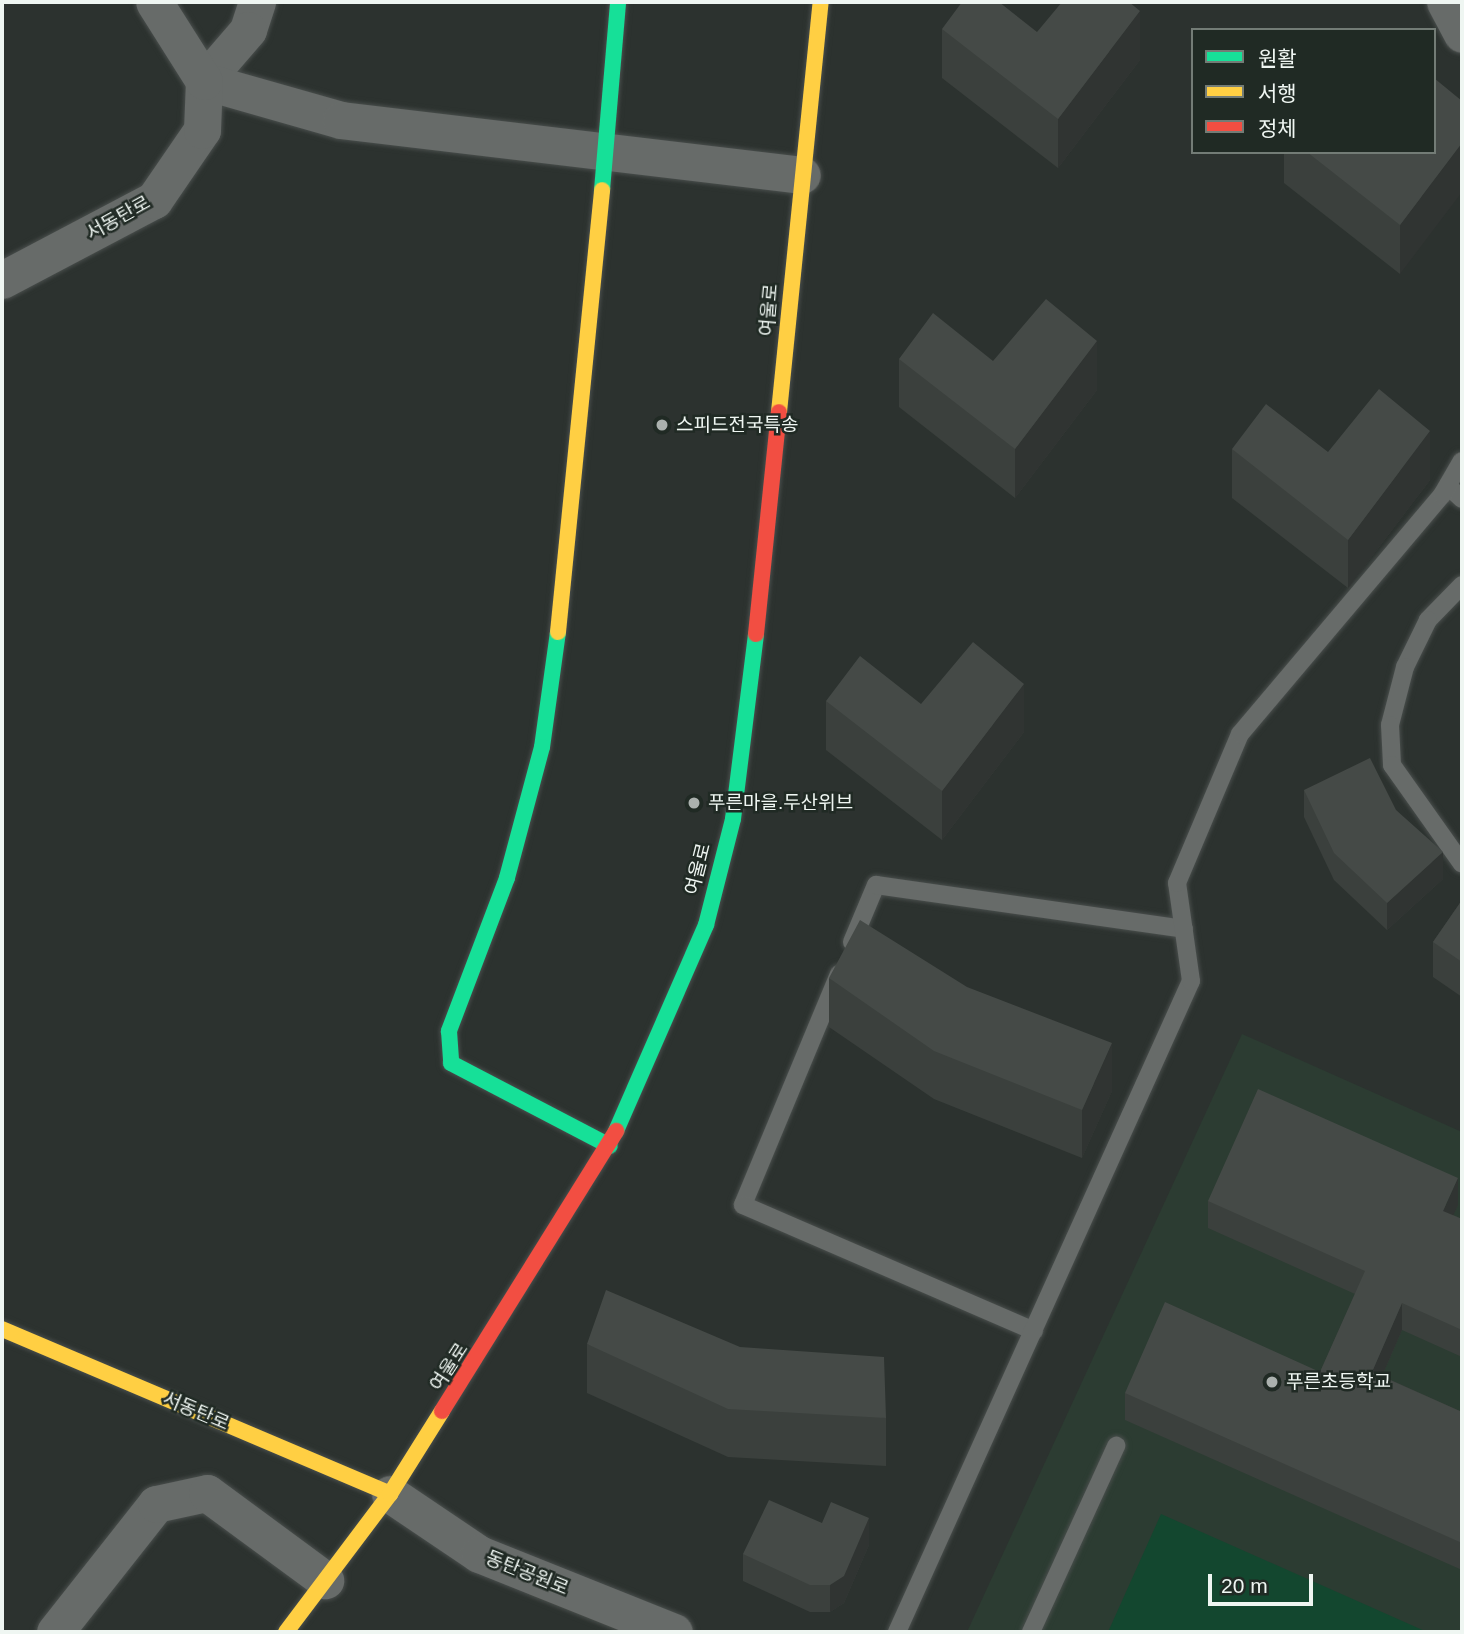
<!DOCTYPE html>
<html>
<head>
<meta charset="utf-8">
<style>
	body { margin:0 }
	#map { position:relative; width:1464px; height:1634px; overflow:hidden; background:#2c322f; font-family:Arial,"Noto Sans KR",sans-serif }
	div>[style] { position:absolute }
	.built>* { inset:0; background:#2c3c32 }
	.green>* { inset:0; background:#13472f }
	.roads { filter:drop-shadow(0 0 2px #494e4c) drop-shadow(0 0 2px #494e4c) }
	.lane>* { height:18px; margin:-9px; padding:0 9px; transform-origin:9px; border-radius:9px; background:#676b69 }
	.street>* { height:37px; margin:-18.5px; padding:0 18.5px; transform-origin:18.5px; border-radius:18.5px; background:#676b69 }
	.fast>* { height:16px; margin:-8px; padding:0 8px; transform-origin:8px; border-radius:8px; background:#16e098 }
	.slow>* { height:16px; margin:-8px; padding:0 8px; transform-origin:8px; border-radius:8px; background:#ffcf43 }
	.jam>* { height:16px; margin:-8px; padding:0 8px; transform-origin:8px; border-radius:8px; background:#f24e42 }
	.wall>* { inset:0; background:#3b403d }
	.shaded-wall>* { inset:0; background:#303432 }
	.building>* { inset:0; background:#454a47 }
	.dots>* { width:19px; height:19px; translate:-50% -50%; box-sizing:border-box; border:4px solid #202a24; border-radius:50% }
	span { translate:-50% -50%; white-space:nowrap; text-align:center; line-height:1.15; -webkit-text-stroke:5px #202a24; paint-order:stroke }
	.street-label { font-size:19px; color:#eff6f2 }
	.poi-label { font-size:19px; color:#eff6f2 }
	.left { translate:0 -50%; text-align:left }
	.frame { position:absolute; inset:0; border:4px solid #eff6f2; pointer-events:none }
	.legend { position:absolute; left:1191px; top:28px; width:245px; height:126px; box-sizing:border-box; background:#202a24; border:2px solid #737c76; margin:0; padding:9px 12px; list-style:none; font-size:21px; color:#eff6f2 }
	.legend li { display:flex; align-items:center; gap:14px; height:35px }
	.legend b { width:35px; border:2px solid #737c76 }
	.scale { position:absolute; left:1208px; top:1574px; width:105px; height:32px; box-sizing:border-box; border:4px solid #eff6f2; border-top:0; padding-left:9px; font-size:21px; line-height:24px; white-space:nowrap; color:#eff6f2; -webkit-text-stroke:5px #202a24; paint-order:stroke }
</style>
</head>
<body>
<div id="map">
	<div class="built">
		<i style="clip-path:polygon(1242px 1034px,1462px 1132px,1462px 1632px,967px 1632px)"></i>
	</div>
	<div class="green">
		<i style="clip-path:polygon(1161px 1514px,1427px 1632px,1108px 1632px)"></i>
	</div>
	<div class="roads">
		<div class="lane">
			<i style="left:1448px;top:486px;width:19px;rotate:43deg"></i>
			<i style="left:1462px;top:585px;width:49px;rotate:134.2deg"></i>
			<i style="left:1428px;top:620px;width:52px;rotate:116.1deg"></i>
			<i style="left:1405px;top:667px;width:60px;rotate:104.5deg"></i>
			<i style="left:1390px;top:725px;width:40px;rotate:87.1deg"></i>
			<i style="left:1392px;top:765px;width:121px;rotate:54.7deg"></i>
			<i style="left:852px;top:942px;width:62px;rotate:-67.2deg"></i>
			<i style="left:876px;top:885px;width:311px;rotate:8.1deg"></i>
			<i style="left:839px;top:974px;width:250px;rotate:112.6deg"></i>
			<i style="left:743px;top:1205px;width:317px;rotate:23.4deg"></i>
			<i style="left:897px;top:1632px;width:714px;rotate:-65.7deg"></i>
			<i style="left:1191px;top:981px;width:99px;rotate:-98.1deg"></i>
			<i style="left:1177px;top:883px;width:162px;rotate:-67.1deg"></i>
			<i style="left:1240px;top:734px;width:313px;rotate:-49.8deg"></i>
			<i style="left:1442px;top:495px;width:39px;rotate:-60deg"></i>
			<i style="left:1031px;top:1632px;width:205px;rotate:-65.4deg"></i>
		</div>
		<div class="street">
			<i style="left:257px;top:2px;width:29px;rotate:108deg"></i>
			<i style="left:248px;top:30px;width:67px;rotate:130.8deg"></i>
			<i style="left:204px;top:81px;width:142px;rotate:15.9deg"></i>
			<i style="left:341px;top:120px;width:464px;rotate:6.8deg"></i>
			<i style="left:1445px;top:2px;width:36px;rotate:62deg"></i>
			<i style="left:2px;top:280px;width:172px;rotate:-27.8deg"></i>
			<i style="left:154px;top:200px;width:85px;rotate:-55.6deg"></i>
			<i style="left:202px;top:130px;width:49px;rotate:-87.7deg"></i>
			<i style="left:204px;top:81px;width:93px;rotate:-122.3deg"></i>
			<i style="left:390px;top:1494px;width:107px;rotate:34deg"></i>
			<i style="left:479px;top:1554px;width:210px;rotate:21.8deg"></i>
			<i style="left:55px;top:1632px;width:163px;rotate:-51.7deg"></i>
			<i style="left:156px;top:1504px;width:52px;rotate:-12.2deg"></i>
			<i style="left:207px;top:1493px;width:147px;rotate:36.4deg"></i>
		</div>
		<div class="fast">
			<i style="left:602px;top:190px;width:189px;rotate:-85.1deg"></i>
			<i style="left:558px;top:632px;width:116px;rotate:97.9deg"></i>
			<i style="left:542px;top:747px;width:136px;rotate:105deg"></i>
			<i style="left:507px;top:878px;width:164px;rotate:110.8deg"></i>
			<i style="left:449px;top:1031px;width:32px;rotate:86deg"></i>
			<i style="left:451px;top:1063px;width:179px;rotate:27.6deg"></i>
			<i style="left:616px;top:1131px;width:225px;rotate:-66.4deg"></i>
			<i style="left:706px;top:925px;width:109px;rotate:-75.7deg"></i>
			<i style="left:733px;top:819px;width:186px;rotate:-82.9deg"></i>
		</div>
		<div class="slow">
			<i style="left:779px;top:412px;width:412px;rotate:-84.2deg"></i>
			<i style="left:558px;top:632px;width:444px;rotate:-84.3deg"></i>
			<i style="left:2px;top:1329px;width:422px;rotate:23deg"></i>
			<i style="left:286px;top:1632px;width:173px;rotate:-53deg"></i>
			<i style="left:390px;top:1494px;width:98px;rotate:-57.9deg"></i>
		</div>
		<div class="jam">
			<i style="left:756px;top:634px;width:223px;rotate:-84.1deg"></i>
			<i style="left:442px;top:1411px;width:330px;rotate:-58.1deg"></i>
		</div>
	</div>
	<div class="wall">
		<i style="clip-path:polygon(942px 29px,1037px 32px,1140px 60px,1058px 168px,942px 78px)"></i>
		<i style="clip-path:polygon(1284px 152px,1434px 152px,1400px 274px,1284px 183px)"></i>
		<i style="clip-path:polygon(899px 359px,993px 361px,1097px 390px,1015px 498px,899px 407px)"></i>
		<i style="clip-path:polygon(1232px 449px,1328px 452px,1430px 480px,1348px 588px,1232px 498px)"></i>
		<i style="clip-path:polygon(826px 701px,921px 704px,1024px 732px,942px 840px,826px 750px)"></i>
		<i style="clip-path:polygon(1304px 790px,1396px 810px,1443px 879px,1387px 930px,1334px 880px,1304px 817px)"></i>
		<i style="clip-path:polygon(1462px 900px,1462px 997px,1433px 977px,1433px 942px)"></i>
		<i style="clip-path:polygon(829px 978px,1112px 1091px,1082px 1158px,934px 1099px,829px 1027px)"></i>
		<i style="clip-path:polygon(1208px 1201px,1458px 1205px,1453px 1215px,1462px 1219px,1462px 1357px,1402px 1330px,1382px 1376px,1462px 1412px,1462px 1570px,1125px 1420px,1125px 1393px,1320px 1372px,1355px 1294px,1208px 1228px)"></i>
		<i style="clip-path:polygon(587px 1344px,886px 1418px,886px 1466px,728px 1457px,587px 1393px)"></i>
		<i style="clip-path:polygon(869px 1545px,844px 1603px,830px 1612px,810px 1612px,743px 1581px,743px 1554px)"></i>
	</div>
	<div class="shaded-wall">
		<i style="clip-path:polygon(1140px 11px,1140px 60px,1058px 168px,1058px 119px)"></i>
		<i style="clip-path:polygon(1462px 143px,1462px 192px,1400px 274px,1400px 225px)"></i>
		<i style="clip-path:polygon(1097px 341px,1097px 390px,1015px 498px,1015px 449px)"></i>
		<i style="clip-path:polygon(1430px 431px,1430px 480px,1348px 588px,1348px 540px)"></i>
		<i style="clip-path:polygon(1024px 684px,1024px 732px,942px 840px,942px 791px)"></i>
		<i style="clip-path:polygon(1443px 852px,1443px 879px,1387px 930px,1387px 903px)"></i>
		<i style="clip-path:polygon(1112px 1043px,1112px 1091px,1082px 1158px,1082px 1110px)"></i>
		<i style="clip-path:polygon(1458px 1178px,1458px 1205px,1443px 1238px,1443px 1211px)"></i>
		<i style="clip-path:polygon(1402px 1303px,1402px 1330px,1372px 1399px,1372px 1372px)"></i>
		<i style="clip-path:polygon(869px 1518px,869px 1545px,844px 1603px,830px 1612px,830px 1585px)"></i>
	</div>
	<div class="building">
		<i style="clip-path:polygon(962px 2px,999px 2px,1037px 32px,1062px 2px,1129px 2px,1140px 11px,1058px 119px,942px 29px)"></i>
		<i style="clip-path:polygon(1434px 78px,1462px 101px,1462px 143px,1400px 225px,1307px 152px,1434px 152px)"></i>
		<i style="clip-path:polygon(1046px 299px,1097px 341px,1015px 449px,899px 359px,933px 313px,993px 361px)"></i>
		<i style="clip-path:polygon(1379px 389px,1430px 431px,1348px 540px,1232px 449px,1266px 404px,1328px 452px)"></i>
		<i style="clip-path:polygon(973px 642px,1024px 684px,942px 791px,826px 701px,860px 656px,921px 704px)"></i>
		<i style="clip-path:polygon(1370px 758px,1396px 810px,1443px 852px,1387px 903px,1334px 853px,1304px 790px)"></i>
		<i style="clip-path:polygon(1462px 900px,1462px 962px,1433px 942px)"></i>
		<i style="clip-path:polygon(860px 920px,967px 987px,1112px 1043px,1082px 1110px,934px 1051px,829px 978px)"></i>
		<i style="clip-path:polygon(1258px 1089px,1458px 1178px,1443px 1211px,1462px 1219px,1462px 1330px,1402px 1303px,1372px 1372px,1462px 1412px,1462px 1543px,1125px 1393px,1165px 1302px,1320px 1372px,1365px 1271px,1208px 1201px)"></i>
		<i style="clip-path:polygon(606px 1290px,740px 1347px,884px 1357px,886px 1418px,728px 1409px,587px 1344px)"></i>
		<i style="clip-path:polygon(769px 1500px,822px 1523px,831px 1502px,869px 1518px,844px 1576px,830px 1585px,810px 1585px,743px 1554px)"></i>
	</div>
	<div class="dots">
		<i style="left:662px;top:425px;background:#abb1ae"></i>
		<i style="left:694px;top:803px;background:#abb1ae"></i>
		<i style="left:1272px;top:1382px;background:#abb1ae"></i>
	</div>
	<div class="street-label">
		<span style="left:118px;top:218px;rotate:-29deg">서동탄로</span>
		<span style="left:769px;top:310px;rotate:-85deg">여울로</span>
		<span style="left:698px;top:869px;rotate:-76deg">여울로</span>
		<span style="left:449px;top:1367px;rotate:-57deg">여울로</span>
		<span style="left:196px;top:1411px;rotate:23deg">서동탄로</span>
		<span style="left:527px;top:1573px;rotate:22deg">동탄공원로</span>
	</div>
	<div class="poi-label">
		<span class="left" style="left:676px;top:425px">스피드전국특송</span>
		<span class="left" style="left:708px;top:803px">푸른마을.두산위브</span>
		<span class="left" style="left:1286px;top:1382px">푸른초등학교</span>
	</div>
	<div class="frame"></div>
	<ul class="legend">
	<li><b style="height:9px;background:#16e098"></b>원활</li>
	<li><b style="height:9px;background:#ffcf43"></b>서행</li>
	<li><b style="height:9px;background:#f24e42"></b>정체</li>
	</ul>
	<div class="scale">20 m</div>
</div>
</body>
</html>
